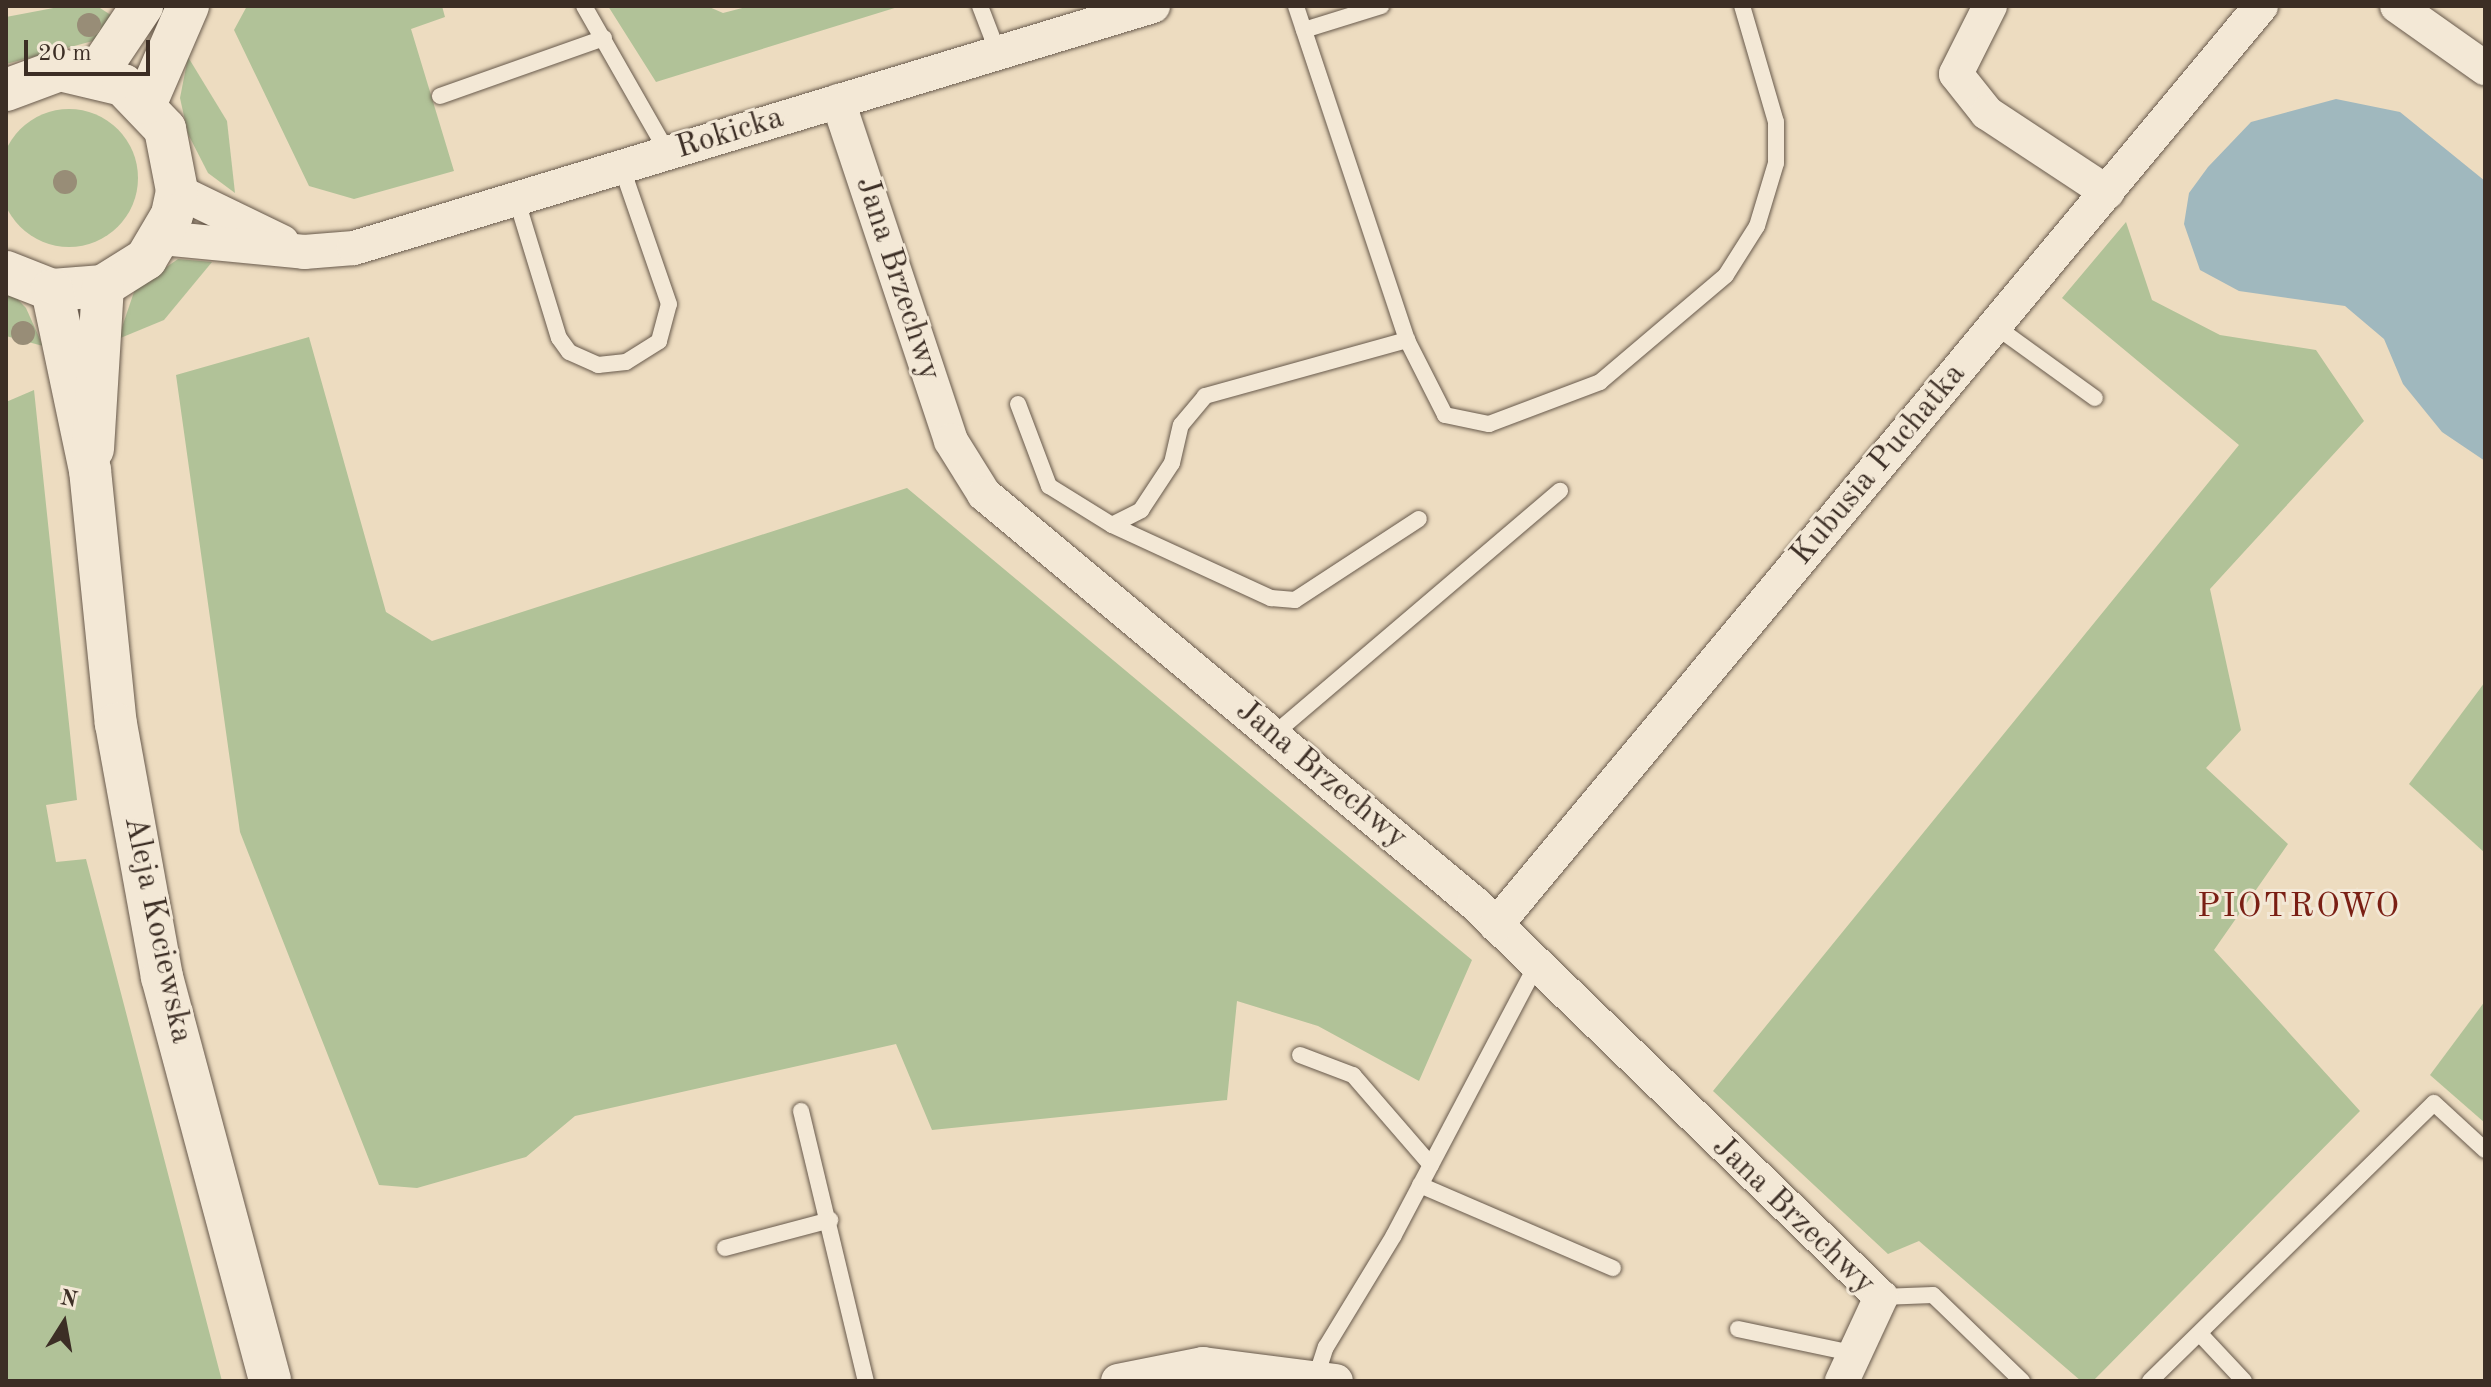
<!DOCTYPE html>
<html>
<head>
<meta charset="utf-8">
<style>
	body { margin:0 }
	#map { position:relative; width:2491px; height:1387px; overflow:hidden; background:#eddcc0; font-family:"Old Standard TT",serif }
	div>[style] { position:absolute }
	.green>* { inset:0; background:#b1c298 }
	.round { border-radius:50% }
	.water>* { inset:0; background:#a0b8be }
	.roads { filter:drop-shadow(0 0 2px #685a4c) drop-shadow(0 0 2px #685a4c) }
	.service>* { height:16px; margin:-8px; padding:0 8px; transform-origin:8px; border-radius:8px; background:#f3e8d6 }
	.minor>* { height:34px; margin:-17px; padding:0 17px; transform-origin:17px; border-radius:17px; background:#f3e8d6 }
	.tertiary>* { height:42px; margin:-21px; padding:0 21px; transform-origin:21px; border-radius:21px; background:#f3e8d6 }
	.trees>* { width:24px; height:24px; margin:-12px; border-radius:50%; background:#988d77 }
	span { translate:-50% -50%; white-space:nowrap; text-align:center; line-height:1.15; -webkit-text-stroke:6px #f3e8d6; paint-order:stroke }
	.street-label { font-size:32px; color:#3c2e25 }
	.neighbourhood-label { font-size:34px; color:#7a1f14; letter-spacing:2px }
	.frame { position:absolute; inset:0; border:8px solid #3c2e25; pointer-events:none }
	.north { position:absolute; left:24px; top:1283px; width:80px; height:80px; -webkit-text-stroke:6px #f3e8d6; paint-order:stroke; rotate:11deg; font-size:22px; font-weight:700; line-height:32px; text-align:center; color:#3c2e25 }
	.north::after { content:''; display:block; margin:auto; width:28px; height:36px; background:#3c2e25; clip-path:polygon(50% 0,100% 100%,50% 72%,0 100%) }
	.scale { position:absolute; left:24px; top:40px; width:126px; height:36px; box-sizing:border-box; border:4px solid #3c2e25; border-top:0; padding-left:10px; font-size:24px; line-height:28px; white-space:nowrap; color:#3c2e25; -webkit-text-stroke:6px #f3e8d6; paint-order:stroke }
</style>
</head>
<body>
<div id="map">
	<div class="green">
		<i style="clip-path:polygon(64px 6px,100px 8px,117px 19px,93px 41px,6px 64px,6px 17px)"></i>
		<i style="clip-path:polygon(247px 6px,442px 6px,445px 17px,411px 29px,454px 171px,354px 199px,309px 186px,234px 30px)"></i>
		<i style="clip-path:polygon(608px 6px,707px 6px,723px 13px,750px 6px,901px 6px,656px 82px)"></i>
		<i style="clip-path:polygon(188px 57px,227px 121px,235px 193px,208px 173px,188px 134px,180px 98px)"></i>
		<i class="round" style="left:0;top:109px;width:138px;height:138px"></i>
		<i style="clip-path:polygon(2126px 222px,2152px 300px,2220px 335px,2316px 350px,2364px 421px,2210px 589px,2241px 730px,2206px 768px,2288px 844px,2214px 950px,2360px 1111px,2093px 1381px,2081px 1381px,1919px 1241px,1888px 1254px,1713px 1091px,2239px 445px,2062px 298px)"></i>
		<i style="clip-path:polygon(178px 259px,212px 262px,164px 320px,118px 339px,135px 289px)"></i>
		<i style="clip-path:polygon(6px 287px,26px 308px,43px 346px,6px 336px)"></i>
		<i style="clip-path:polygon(309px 337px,386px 612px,432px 641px,907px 488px,1472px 960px,1419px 1081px,1318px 1026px,1237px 1001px,1227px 1100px,932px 1130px,896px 1044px,575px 1116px,526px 1157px,417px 1188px,379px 1185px,240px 832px,176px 375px)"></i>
		<i style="clip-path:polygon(34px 390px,77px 800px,46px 805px,56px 862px,86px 859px,222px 1381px,6px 1381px,6px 402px)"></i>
		<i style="clip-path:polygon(2485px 682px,2485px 853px,2409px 784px)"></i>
		<i style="clip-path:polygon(2485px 1001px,2485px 1123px,2430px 1075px)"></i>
	</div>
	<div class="water">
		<i style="clip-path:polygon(2336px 99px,2400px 112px,2485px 181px,2485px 461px,2442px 432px,2403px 384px,2384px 339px,2345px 306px,2239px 291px,2200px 270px,2184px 224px,2189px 193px,2208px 167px,2251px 122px)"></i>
	</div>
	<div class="roads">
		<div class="service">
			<i style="left:584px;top:6px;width:169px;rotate:60.3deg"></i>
			<i style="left:980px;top:6px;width:50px;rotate:69deg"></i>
			<i style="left:1304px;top:30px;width:81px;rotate:-17.3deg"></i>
			<i style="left:440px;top:96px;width:174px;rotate:-19.5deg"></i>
			<i style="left:517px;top:201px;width:143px;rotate:73deg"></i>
			<i style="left:559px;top:338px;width:17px;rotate:54deg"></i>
			<i style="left:569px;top:352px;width:32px;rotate:24deg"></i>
			<i style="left:598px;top:365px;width:28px;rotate:-6deg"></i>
			<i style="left:626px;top:362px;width:39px;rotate:-32deg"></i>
			<i style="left:659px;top:341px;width:38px;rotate:-75deg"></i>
			<i style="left:669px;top:304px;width:144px;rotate:-109.1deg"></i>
			<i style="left:1995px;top:326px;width:123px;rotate:35.8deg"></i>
			<i style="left:1407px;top:340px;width:84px;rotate:63.1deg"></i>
			<i style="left:1445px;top:415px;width:45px;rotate:11.6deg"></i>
			<i style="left:1489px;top:424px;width:119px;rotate:-20.7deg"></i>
			<i style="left:1600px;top:382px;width:165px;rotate:-40.3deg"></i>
			<i style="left:1726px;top:275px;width:58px;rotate:-57.7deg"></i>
			<i style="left:1757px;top:226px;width:66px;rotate:-73.2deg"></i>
			<i style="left:1776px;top:163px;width:41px;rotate:-90deg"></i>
			<i style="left:1776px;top:122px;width:121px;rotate:-106.3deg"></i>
			<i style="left:1018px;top:404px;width:88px;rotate:69.3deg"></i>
			<i style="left:1049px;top:486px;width:74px;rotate:31.8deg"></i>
			<i style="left:1112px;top:525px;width:33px;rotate:-27deg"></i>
			<i style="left:1141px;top:510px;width:56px;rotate:-56.6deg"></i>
			<i style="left:1172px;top:463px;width:39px;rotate:-77deg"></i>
			<i style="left:1181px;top:425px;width:38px;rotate:-50deg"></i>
			<i style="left:1205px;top:396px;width:210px;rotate:-15.5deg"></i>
			<i style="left:1407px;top:340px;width:352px;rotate:-108.4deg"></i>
			<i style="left:1112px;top:525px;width:175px;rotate:24.7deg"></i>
			<i style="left:1271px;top:598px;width:24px;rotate:5deg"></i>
			<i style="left:1295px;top:600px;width:148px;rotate:-33.2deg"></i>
			<i style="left:1273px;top:735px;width:377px;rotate:-40.4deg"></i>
			<i style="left:1300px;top:1055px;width:57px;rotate:20.7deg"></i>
			<i style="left:1353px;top:1075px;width:119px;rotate:49.1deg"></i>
			<i style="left:801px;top:1111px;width:278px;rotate:76.5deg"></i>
			<i style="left:1420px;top:1185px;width:210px;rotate:23.3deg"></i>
			<i style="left:725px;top:1248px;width:109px;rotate:-14.9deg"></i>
			<i style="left:1881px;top:1297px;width:52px;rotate:-2.2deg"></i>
			<i style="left:1933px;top:1295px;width:124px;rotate:44deg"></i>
			<i style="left:1738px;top:1329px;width:116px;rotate:11.9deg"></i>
			<i style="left:2201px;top:1335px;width:63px;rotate:46.9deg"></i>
			<i style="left:1316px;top:1377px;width:32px;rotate:-72deg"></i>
			<i style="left:1326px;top:1347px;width:131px;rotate:-58.7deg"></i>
			<i style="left:1394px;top:1235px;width:301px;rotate:-62.2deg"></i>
			<i style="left:2150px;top:1381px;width:397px;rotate:-44.4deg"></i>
			<i style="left:2434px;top:1103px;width:69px;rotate:42.7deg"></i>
		</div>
		<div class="minor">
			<i style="left:1990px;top:6px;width:76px;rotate:116.6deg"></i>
			<i style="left:1956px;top:74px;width:50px;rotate:51.5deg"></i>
			<i style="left:1987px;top:113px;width:144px;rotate:33.4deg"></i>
			<i style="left:2397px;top:6px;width:108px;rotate:35.2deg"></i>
			<i style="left:838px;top:101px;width:358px;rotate:71.6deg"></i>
			<i style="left:951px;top:441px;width:62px;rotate:58.1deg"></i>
			<i style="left:984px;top:494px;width:638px;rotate:39.85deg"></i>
			<i style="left:1474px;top:903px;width:566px;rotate:44.07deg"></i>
			<i style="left:1881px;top:1297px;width:93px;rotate:114.9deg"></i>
			<i style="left:177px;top:191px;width:117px;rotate:25.9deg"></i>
			<i style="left:162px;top:238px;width:143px;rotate:5.6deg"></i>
			<i style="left:304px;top:252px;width:50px;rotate:-4.6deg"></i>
			<i style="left:354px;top:248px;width:835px;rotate:-16.85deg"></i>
			<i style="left:1496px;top:925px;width:1196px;rotate:-50.23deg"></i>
			<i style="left:1118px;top:1381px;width:87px;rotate:-11.3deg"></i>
			<i style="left:1203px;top:1364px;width:134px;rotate:7.3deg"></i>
		</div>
		<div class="tertiary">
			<i style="left:97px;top:73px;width:81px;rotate:-56.1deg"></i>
			<i style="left:6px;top:90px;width:58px;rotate:-20.3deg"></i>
			<i style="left:60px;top:70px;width:65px;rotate:13.4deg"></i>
			<i style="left:123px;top:85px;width:61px;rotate:46.3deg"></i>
			<i style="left:165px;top:129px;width:63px;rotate:79deg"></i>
			<i style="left:177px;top:191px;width:25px;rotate:102deg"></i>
			<i style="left:172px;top:215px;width:51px;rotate:120.6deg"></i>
			<i style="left:146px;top:259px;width:51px;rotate:147.9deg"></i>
			<i style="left:103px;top:286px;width:51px;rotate:175.5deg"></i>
			<i style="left:52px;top:290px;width:49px;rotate:-158.6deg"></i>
			<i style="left:146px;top:103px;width:106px;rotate:-66.6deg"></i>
			<i style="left:52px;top:290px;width:184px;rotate:78.1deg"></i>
			<i style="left:90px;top:470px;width:255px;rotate:84.2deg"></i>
			<i style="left:116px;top:724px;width:257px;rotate:79.7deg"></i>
			<i style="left:162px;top:977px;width:418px;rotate:75deg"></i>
			<i style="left:93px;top:449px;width:163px;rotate:-86.5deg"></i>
		</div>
	</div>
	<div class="trees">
		<i style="left:89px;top:25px"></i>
		<i style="left:65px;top:182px"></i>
		<i style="left:23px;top:333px"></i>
	</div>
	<div class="street-label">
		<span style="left:730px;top:134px;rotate:-17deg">Rokicka</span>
		<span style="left:897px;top:279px;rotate:72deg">Jana Brzechwy</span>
		<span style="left:1879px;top:465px;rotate:-50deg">Kubusia Puchatka</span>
		<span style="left:1321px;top:775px;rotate:40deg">Jana Brzechwy</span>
		<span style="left:157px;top:930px;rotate:78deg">Aleja Kociewska</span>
		<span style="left:1793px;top:1216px;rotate:44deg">Jana Brzechwy</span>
	</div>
	<div class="neighbourhood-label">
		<span style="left:2299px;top:908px">PIOTROWO</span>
	</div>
	<div class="frame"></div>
	<div class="north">N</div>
	<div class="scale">20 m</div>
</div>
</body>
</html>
